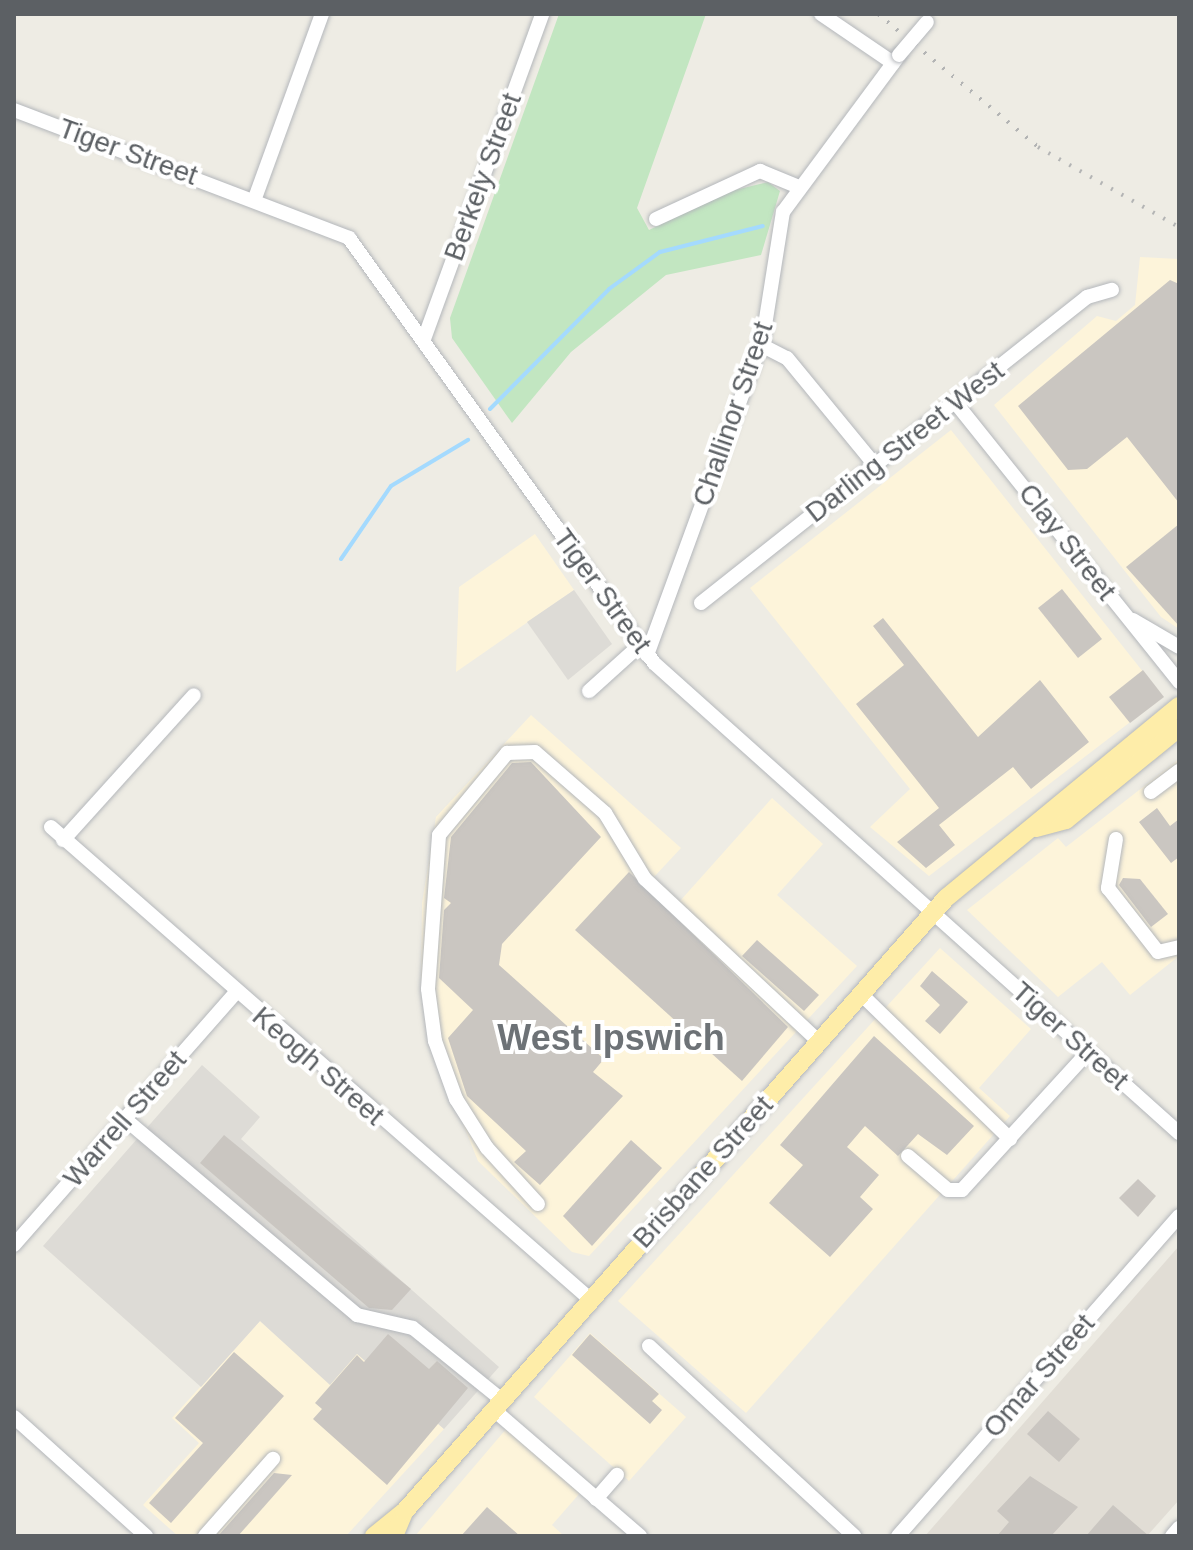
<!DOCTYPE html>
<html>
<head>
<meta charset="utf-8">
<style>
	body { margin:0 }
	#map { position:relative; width:1193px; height:1550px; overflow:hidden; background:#eeece4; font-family:Arial,sans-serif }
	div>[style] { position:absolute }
	.commercial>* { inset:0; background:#fdf4da }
	.industrial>* { inset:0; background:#dddbd6 }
	.education>* { inset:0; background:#e1ddd5 }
	.green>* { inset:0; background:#c2e6c1 }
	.stream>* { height:4px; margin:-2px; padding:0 2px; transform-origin:2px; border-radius:2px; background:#a4dafe }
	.building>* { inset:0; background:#cac6c1 }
	.roads { filter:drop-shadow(0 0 2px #b4b7bb) drop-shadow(0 0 2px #b4b7bb) }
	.minor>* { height:14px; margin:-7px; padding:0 7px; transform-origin:7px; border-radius:7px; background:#fff }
	.major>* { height:18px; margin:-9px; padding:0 9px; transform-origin:9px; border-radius:9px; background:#feeda9 }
	.rail>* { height:4px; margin-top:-2px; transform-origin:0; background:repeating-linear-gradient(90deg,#b3b4b4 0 2px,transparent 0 12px) }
	.bridges { filter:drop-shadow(0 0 2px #b4b7bb) drop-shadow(0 0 2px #b4b7bb) }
	.minor-bridge>* { height:14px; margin:-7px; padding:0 7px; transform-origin:7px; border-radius:7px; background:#fff }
	span { translate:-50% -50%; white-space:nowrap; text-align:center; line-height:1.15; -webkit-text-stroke:8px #fff; paint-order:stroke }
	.street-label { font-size:28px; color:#5c6064 }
	.district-label { font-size:36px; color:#6d7276; font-weight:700 }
	.frame { position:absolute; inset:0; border:16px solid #5c6064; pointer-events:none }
</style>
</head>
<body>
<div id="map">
	<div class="commercial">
		<i style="clip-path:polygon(1140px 257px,1179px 259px,1179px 629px,1161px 617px,994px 405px,1097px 316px,1116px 321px,1135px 305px)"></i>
		<i style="clip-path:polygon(951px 430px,1163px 697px,929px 876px,870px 827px,910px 789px,750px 588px)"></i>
		<i style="clip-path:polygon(535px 534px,574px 590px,456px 672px,459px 587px)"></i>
		<i style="clip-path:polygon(531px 715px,681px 848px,654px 877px,680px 901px,772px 798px,823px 844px,777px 895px,857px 966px,589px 1256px,572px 1252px,478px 1161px,430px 1043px,421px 978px,422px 903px,436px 817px)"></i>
		<i style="clip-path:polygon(1179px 759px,1179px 956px,1130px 995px,1102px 962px,1058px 997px,967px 910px,1058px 838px,1066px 847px)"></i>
		<i style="clip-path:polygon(940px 948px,1031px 1029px,979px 1088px,1010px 1116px,746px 1413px,618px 1301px)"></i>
		<i style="clip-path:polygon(260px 1321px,330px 1384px,357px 1353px,444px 1429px,346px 1536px,178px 1536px,143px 1505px,199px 1443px,172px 1418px)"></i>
		<i style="clip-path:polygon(590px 1333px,686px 1417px,629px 1481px,534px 1397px)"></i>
		<i style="clip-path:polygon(507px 1428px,580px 1493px,552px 1525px,564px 1536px,415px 1536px)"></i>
	</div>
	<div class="industrial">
		<i style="clip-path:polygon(574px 590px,612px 644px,568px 680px,527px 622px)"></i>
		<i style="clip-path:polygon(202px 1065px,260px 1117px,241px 1139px,499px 1367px,444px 1429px,357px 1354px,330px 1385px,260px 1321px,201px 1387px,43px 1246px)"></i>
	</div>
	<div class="education">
		<i style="clip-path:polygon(1179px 1246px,1179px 1500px,1147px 1536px,925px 1536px)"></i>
	</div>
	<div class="green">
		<i style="clip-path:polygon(559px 14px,706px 14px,637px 208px,649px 230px,731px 191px,768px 182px,780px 191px,761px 255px,666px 275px,571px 352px,512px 423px,452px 338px,450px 318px)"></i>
	</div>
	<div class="stream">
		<i style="left:490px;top:409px;width:169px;rotate:-45.2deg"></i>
		<i style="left:609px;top:289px;width:63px;rotate:-36deg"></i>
		<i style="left:660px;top:252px;width:106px;rotate:-14.2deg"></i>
		<i style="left:341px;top:559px;width:88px;rotate:-55.6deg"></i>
		<i style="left:391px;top:486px;width:90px;rotate:-30.9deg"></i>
	</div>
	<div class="building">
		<i style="clip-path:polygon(1170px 280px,1179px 284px,1179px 503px,1127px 437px,1087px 469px,1068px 470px,1018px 406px)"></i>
		<i style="clip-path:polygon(1179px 524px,1179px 626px,1126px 567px)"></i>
		<i style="clip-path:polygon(1062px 589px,1102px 639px,1078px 658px,1038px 608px)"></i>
		<i style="clip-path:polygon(883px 618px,978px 737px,1040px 680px,1089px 742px,1031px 789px,1013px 767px,939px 825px,955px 845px,926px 868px,897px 842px,939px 808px,856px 704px,904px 665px,873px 626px)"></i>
		<i style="clip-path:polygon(1143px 670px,1164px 697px,1130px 723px,1109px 697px)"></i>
		<i style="clip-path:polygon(531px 762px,601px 837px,502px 944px,499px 965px,604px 1059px,593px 1072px,623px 1096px,540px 1185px,514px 1162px,526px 1151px,467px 1096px,448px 1038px,473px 1010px,439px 978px,444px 910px,451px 903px,444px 898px,451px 837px,512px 763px)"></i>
		<i style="clip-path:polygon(1157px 808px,1170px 826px,1179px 819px,1179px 857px,1171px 863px,1139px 822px)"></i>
		<i style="clip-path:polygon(629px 872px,788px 1027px,742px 1081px,575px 930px)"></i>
		<i style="clip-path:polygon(1140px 879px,1168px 914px,1151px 927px,1119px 885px,1123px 878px)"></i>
		<i style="clip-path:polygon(757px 940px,819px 995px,804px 1011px,742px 956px)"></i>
		<i style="clip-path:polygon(932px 971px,968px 1002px,940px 1034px,925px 1021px,940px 1005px,920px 986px)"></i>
		<i style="clip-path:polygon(874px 1036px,974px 1126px,947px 1155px,918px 1134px,898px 1156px,865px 1126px,847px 1147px,879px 1175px,860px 1197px,873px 1209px,830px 1257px,769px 1203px,803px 1165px,780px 1145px)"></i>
		<i style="clip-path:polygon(224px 1135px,411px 1289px,392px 1310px,369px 1308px,200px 1163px)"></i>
		<i style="clip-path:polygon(631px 1140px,662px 1168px,592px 1246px,563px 1216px)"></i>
		<i style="clip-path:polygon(1138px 1179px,1156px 1196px,1138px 1217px,1119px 1198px)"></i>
		<i style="clip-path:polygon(388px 1334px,429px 1369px,437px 1361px,468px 1388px,387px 1485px,313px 1419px,322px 1409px,315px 1403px,357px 1355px,364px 1362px)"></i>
		<i style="clip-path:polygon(590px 1334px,659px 1394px,652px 1401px,662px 1410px,650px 1424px,572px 1355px)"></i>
		<i style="clip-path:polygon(234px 1352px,284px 1396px,171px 1523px,149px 1503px,203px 1443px,175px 1418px)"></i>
		<i style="clip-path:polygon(1048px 1411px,1080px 1439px,1059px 1462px,1027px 1434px)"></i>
		<i style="clip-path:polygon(274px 1473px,292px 1475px,238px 1536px,218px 1536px)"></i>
		<i style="clip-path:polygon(1030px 1476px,1078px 1507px,1051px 1536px,997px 1536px,1009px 1522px,997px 1511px)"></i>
		<i style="clip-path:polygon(1113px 1505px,1149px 1536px,1086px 1536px)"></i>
		<i style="clip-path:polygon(487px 1507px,520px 1536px,461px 1536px)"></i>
	</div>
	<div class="roads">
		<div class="minor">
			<i style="left:821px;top:14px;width:87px;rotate:34.2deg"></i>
			<i style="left:14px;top:110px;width:359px;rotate:20.9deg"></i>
			<i style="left:349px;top:238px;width:523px;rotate:54.33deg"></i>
			<i style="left:654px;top:663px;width:705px;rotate:41.84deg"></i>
			<i style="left:255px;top:198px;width:196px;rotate:-70deg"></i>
			<i style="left:656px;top:219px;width:115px;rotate:-24.8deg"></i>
			<i style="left:760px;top:171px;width:42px;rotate:22.3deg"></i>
			<i style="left:424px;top:339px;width:346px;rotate:-70deg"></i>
			<i style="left:761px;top:345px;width:29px;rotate:27deg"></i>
			<i style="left:787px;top:358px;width:139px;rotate:50.6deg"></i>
			<i style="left:955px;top:402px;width:359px;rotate:51.3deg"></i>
			<i style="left:701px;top:603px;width:493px;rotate:-38.4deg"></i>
			<i style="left:1087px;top:297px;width:26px;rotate:-16deg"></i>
			<i style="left:1133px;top:620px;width:53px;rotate:30.4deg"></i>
			<i style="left:647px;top:655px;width:338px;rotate:-69.9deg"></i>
			<i style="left:763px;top:338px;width:128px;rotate:-81deg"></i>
			<i style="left:783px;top:212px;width:195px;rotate:-53.5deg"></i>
			<i style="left:589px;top:691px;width:69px;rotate:-42deg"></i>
			<i style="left:1151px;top:792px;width:35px;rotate:-37deg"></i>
			<i style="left:51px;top:827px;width:718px;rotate:41.22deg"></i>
			<i style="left:1116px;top:839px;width:50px;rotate:99.3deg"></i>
			<i style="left:1108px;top:888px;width:81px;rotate:52deg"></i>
			<i style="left:1158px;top:952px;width:22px;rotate:-13deg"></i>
			<i style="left:63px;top:840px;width:195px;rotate:-47.9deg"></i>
			<i style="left:861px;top:994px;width:208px;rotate:44.2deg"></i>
			<i style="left:125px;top:1119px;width:304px;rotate:40.2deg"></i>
			<i style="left:357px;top:1315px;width:57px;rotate:13.1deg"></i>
			<i style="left:413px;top:1328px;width:116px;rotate:39deg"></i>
			<i style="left:908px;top:1156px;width:52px;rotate:40.4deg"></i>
			<i style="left:948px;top:1190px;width:14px"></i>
			<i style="left:962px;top:1190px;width:187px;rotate:-47.6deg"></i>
			<i style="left:538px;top:1204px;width:76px;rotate:-132.3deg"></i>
			<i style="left:487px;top:1148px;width:58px;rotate:-122.3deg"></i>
			<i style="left:456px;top:1099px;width:62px;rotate:-109.9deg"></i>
			<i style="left:435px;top:1041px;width:52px;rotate:-97.7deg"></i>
			<i style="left:428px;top:989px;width:154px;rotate:-85.9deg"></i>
			<i style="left:439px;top:835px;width:107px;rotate:-50.3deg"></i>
			<i style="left:507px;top:753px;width:28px;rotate:-2deg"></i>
			<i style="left:535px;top:752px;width:93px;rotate:41.1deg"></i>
			<i style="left:605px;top:813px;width:77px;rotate:58.8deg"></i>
			<i style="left:645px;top:879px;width:237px;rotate:43.1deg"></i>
			<i style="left:14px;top:1245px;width:335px;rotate:-48.7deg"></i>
			<i style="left:649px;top:1346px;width:280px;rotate:42.8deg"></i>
			<i style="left:494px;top:1410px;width:193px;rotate:40.8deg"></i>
			<i style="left:14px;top:1417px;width:178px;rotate:42deg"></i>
			<i style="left:596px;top:1499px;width:32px;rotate:-49deg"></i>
			<i style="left:205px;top:1536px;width:103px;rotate:-48.6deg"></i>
			<i style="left:898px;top:1536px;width:426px;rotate:-48.7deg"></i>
			<i style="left:1172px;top:1536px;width:11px;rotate:-49deg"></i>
		</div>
		<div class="major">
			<i style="left:1036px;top:828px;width:31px;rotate:-15deg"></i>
			<i style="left:1066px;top:820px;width:146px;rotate:-39.2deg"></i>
			<i style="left:374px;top:1536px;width:38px;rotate:-39deg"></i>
			<i style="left:394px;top:1536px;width:26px;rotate:-67deg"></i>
			<i style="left:404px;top:1512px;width:819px;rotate:-48.56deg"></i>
			<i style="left:946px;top:898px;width:302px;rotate:-39.5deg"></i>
		</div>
	</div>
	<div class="rail">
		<i style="left:878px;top:14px;width:208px;rotate:39.7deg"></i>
		<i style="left:1038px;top:147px;width:162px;rotate:29.6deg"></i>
	</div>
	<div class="bridges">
		<div class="minor-bridge">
			<i style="left:899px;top:55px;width:43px;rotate:-49.7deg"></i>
		</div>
	</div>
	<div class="street-label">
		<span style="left:128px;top:152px;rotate:20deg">Tiger Street</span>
		<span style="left:483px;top:177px;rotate:-70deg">Berkely Street</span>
		<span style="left:733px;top:414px;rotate:-71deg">Challinor Street</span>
		<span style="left:905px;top:442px;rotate:-38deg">Darling Street West</span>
		<span style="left:1067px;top:542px;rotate:52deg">Clay Street</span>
		<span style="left:602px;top:591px;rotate:54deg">Tiger Street</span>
		<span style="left:1070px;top:1036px;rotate:42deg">Tiger Street</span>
		<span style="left:318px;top:1066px;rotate:41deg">Keogh Street</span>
		<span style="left:125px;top:1119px;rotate:-49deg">Warrell Street</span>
		<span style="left:703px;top:1172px;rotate:-48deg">Brisbane Street</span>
		<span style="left:1039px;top:1376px;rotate:-49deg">Omar Street</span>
	</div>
	<div class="district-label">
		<span style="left:611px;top:1038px">West Ipswich</span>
	</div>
	<div class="frame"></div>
</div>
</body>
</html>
